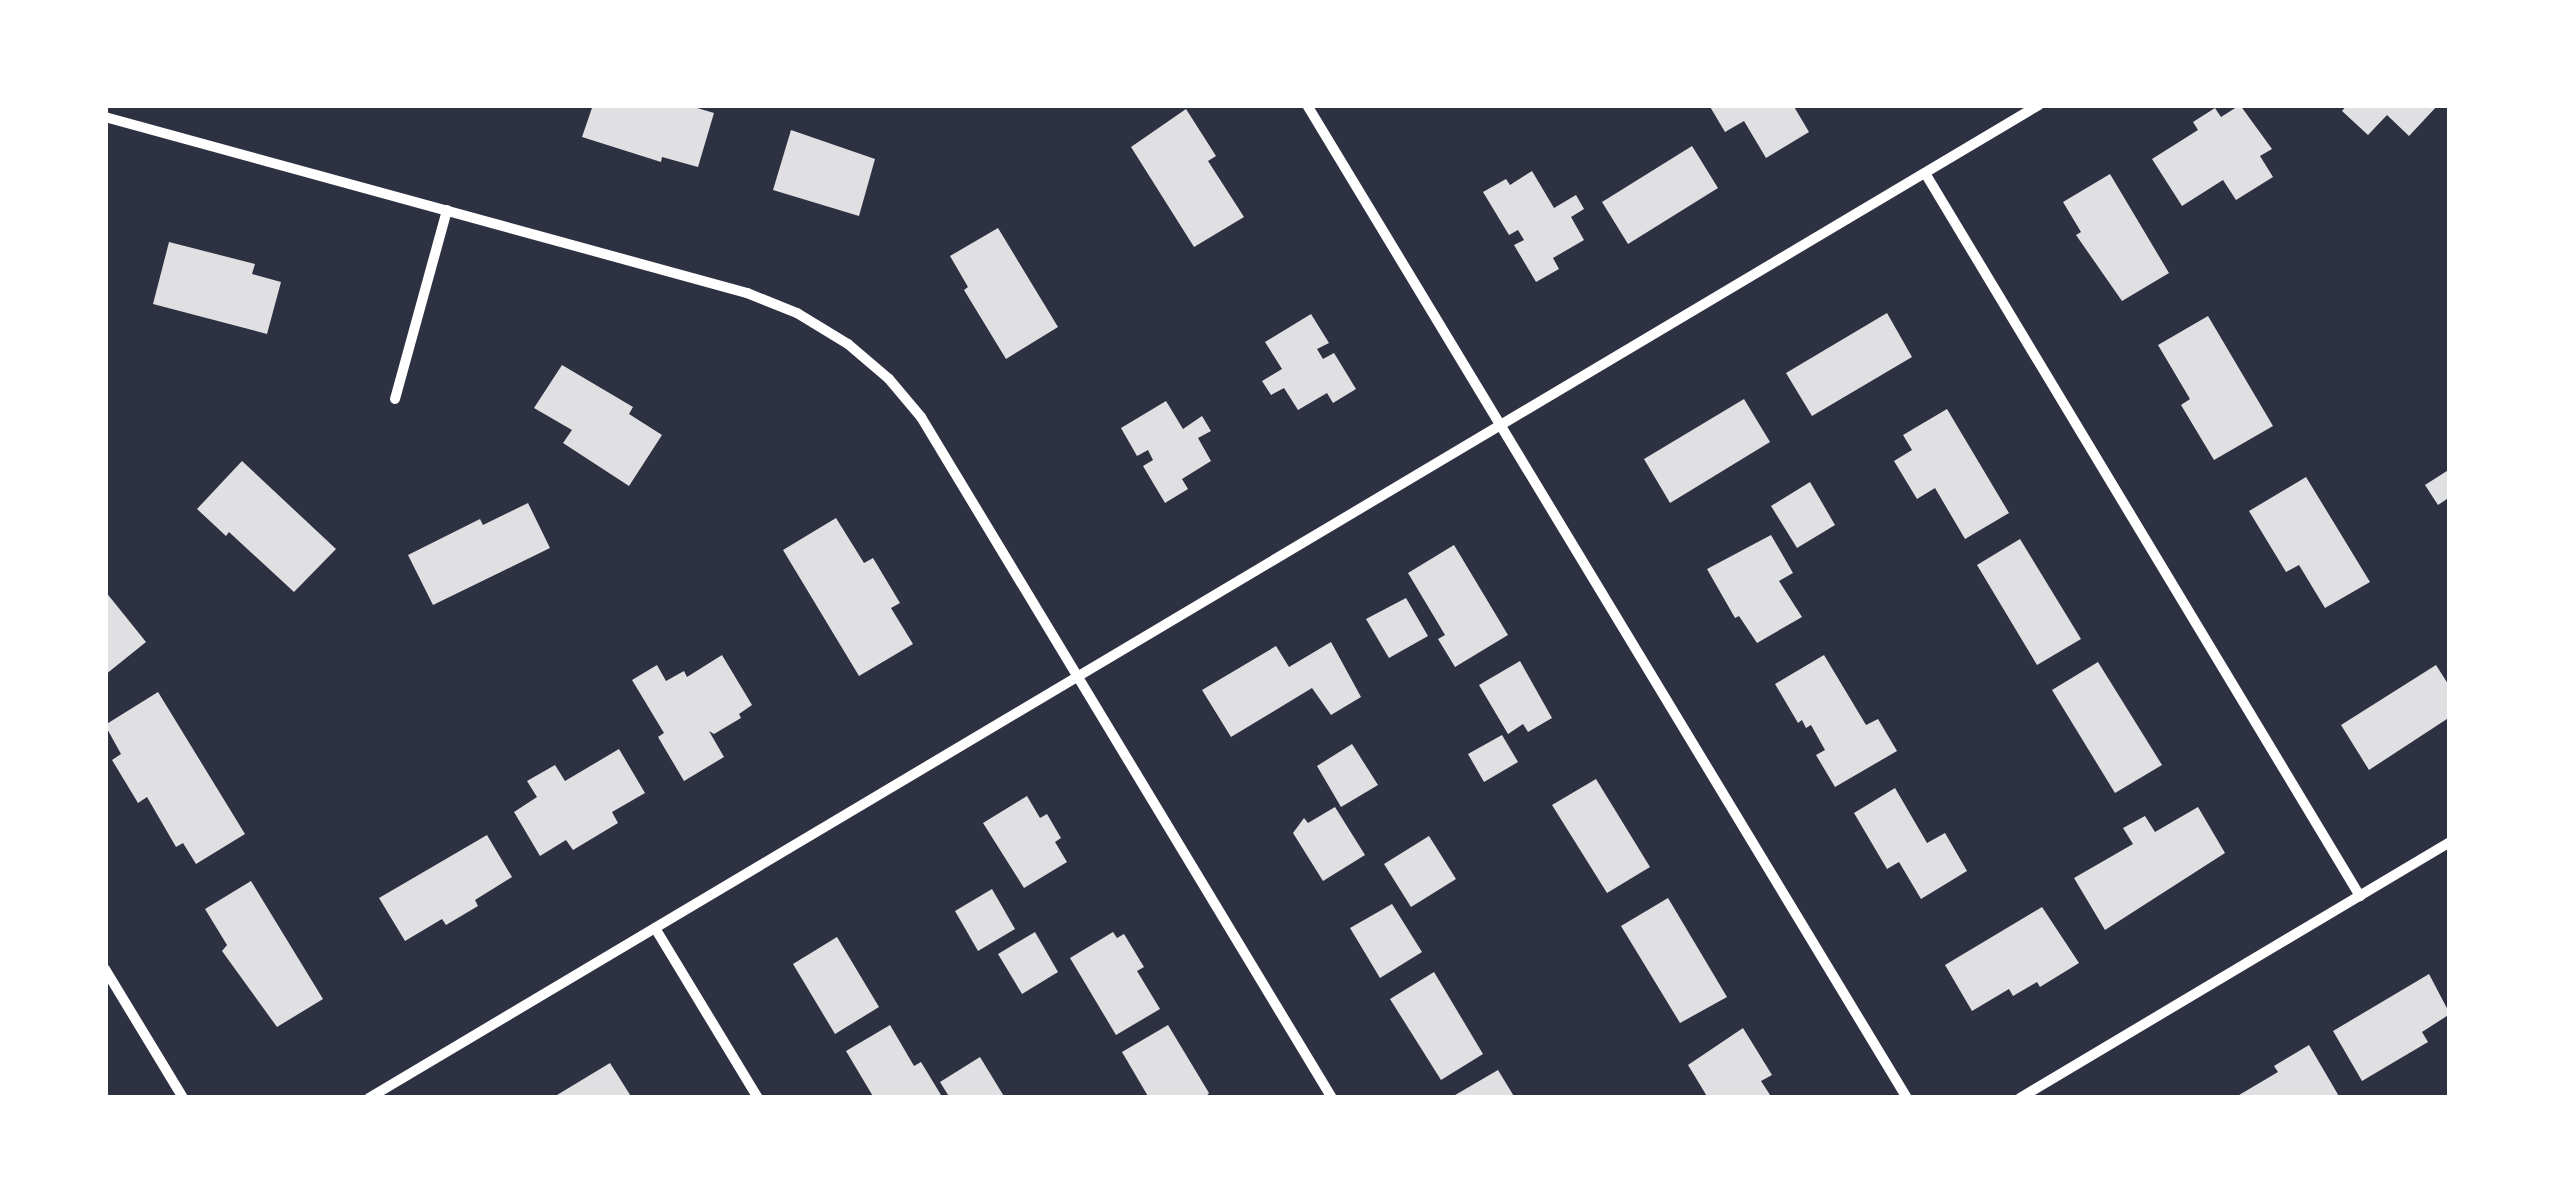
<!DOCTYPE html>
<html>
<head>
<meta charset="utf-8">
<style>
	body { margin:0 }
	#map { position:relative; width:2555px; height:1203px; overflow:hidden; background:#2d3142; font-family:"Archivo Narrow",sans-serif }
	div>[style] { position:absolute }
	.building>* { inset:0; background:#e0e0e3 }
	.minor>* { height:10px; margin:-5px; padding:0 5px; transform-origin:5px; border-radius:5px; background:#fff }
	span { translate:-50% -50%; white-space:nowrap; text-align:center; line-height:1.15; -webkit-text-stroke:10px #fff; paint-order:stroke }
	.frame { position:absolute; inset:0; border:108px solid #fff; pointer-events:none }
</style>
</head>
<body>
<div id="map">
	<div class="building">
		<i style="clip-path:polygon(593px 105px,687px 105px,714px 113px,698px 167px,662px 157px,661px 162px,582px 137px)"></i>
		<i style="clip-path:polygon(1709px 105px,1793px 105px,1809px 132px,1766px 158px,1744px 121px,1725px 132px)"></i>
		<i style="clip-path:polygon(2240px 105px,2272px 149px,2260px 156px,2273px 177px,2236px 200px,2223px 180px,2182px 206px,2152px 159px,2198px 130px,2193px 122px,2215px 108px,2221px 117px)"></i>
		<i style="clip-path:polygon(2347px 105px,2438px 105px,2409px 136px,2387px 115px,2368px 135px,2342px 111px)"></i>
		<i style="clip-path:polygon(1186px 109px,1216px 156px,1208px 161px,1244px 217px,1194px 247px,1131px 147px)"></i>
		<i style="clip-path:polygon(791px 130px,875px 159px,859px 216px,773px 190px)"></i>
		<i style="clip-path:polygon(1692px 146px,1718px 188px,1628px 244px,1602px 202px)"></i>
		<i style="clip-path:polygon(1532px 171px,1554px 208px,1576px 195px,1584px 209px,1571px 217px,1584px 240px,1553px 258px,1559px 269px,1536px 282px,1514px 245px,1524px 240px,1518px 230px,1509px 235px,1483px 192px,1506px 179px,1510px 185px)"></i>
		<i style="clip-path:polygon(2110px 174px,2169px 273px,2122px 301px,2076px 235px,2081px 232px,2063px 202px)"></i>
		<i style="clip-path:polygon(998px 228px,1058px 327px,1006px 359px,964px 290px,968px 287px,950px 256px)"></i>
		<i style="clip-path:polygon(169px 242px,255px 264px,252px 274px,281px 282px,267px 334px,153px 304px)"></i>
		<i style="clip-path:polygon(1887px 313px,1912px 357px,1812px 416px,1786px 373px)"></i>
		<i style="clip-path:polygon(1311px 314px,1329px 343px,1317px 349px,1323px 359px,1334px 353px,1356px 389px,1333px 403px,1327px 393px,1298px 410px,1284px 388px,1271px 395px,1262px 381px,1282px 369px,1265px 342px)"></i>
		<i style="clip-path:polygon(2208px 316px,2273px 426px,2214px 460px,2181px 405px,2190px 399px,2158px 345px)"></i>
		<i style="clip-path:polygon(562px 365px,633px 407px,629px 414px,662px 435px,629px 486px,563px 443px,572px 430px,534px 408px)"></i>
		<i style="clip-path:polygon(1744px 399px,1770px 442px,1670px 503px,1644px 459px)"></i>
		<i style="clip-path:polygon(1166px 401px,1183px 429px,1202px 416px,1211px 431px,1198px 438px,1211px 461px,1182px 479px,1188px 489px,1165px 503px,1143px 466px,1153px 460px,1148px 450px,1137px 456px,1121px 428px)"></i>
		<i style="clip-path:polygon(1947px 409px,2009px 513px,1965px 539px,1935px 488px,1917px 499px,1894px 461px,1912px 450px,1903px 435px)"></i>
		<i style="clip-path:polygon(242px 461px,336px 549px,294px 592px,229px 532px,226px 536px,197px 509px)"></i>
		<i style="clip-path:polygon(2450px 469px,2450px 497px,2438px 505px,2425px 485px)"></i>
		<i style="clip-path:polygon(2306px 477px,2370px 582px,2325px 608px,2299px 565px,2286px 572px,2249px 511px)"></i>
		<i style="clip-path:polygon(1810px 482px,1835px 525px,1797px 548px,1771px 506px)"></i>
		<i style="clip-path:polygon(528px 503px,550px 548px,433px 605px,408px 555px,480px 519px,483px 525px)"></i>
		<i style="clip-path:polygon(836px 518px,864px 563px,873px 558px,900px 603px,891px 608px,913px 644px,859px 676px,783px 550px)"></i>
		<i style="clip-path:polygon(1771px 535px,1793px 573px,1779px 581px,1802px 617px,1757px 643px,1739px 616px,1735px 618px,1707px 569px)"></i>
		<i style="clip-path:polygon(2020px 539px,2081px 639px,2037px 665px,1977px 565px)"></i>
		<i style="clip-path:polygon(1454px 545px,1508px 635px,1455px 667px,1438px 639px,1445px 635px,1408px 573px)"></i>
		<i style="clip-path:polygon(105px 591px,146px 642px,105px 675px)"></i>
		<i style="clip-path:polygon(1406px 598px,1428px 636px,1389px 658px,1366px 619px)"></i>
		<i style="clip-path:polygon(1331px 642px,1361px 697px,1331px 715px,1312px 688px,1231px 737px,1202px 690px,1276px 646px,1289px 667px)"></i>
		<i style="clip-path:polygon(722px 655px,752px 705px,739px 714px,741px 718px,714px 734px,709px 731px,724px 757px,684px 781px,658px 737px,664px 733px,632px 680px,657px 665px,666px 681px,684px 671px,687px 677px)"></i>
		<i style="clip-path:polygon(1824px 655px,1866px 725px,1878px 719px,1897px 751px,1835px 787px,1816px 755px,1825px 750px,1811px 725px,1806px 728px,1802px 720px,1798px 723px,1775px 684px)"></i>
		<i style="clip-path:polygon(1520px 661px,1552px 718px,1528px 732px,1523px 724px,1508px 734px,1479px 685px)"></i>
		<i style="clip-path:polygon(2098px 662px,2162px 765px,2115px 793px,2052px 690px)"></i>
		<i style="clip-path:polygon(2436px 665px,2450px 687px,2450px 717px,2369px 770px,2341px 725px)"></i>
		<i style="clip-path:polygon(158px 692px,245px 834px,196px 864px,183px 843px,176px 847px,147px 797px,138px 803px,112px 760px,121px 754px,105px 725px)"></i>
		<i style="clip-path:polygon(1502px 735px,1518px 762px,1484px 782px,1468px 754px)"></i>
		<i style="clip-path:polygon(1352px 744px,1378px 785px,1341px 807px,1317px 766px)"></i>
		<i style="clip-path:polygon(619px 749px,645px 793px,612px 812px,618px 823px,573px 850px,566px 840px,540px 856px,514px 812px,537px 797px,527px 781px,555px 765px,565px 781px)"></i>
		<i style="clip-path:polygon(1596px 779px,1650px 867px,1607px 893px,1552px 805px)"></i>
		<i style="clip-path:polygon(1895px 788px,1927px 843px,1945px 833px,1967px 871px,1921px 899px,1899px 862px,1887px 869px,1854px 813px)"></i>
		<i style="clip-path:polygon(1027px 796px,1040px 818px,1047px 814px,1061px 838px,1055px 842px,1067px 862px,1024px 888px,983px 823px)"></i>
		<i style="clip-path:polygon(1335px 807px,1365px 855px,1323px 881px,1293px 833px,1304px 818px,1308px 823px)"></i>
		<i style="clip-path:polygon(2198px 807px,2225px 853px,2105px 930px,2074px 878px,2133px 844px,2123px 828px,2145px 816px,2155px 832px)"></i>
		<i style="clip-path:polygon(487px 835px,512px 877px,475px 900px,478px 906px,446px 925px,442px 919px,405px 941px,379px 898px)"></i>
		<i style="clip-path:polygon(1429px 836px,1456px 879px,1411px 907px,1384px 864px)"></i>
		<i style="clip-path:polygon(251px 881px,323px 999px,277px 1027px,222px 951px,227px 945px,205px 909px)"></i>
		<i style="clip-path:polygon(992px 889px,1015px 929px,978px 951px,955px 911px)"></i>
		<i style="clip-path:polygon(1668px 898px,1727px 997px,1680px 1023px,1621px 926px)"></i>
		<i style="clip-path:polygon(1392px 904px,1422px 952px,1380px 978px,1350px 928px)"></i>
		<i style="clip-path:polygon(2042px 907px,2079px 963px,2040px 987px,2037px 982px,2013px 996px,2009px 989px,1972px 1011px,1945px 965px)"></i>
		<i style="clip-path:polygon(1035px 932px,1058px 972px,1022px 994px,998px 954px)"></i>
		<i style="clip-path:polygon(1113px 932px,1117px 938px,1124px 934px,1144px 967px,1137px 971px,1160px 1009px,1116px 1035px,1070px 958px)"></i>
		<i style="clip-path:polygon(837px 937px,879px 1007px,835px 1034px,793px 964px)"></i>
		<i style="clip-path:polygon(1434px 972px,1483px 1054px,1441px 1080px,1390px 999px)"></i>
		<i style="clip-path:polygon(2429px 974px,2450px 1014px,2422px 1032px,2428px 1042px,2362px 1081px,2333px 1031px)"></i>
		<i style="clip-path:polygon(890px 1025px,914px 1066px,921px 1062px,941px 1095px,874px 1098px,846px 1051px)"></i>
		<i style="clip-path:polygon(1168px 1025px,1209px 1093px,1205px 1098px,1149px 1098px,1122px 1052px)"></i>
		<i style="clip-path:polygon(1743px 1028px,1772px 1075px,1761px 1081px,1772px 1098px,1708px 1098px,1688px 1065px)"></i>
		<i style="clip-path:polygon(2309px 1045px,2340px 1098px,2234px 1098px,2278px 1072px,2274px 1066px)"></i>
		<i style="clip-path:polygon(980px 1057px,1005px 1098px,950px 1098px,940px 1082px)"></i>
		<i style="clip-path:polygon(610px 1063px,632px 1098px,552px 1098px)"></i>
		<i style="clip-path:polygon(1498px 1070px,1515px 1098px,1450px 1098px)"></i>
	</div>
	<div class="minor">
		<i style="left:1307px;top:105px;width:1160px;rotate:58.86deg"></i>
		<i style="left:105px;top:117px;width:666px;rotate:15.33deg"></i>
		<i style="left:747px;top:293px;width:54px;rotate:21.8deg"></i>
		<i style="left:797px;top:313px;width:60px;rotate:31.3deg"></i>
		<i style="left:848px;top:344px;width:54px;rotate:40.5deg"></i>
		<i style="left:889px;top:379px;width:50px;rotate:49.9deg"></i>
		<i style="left:921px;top:417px;width:795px;rotate:58.89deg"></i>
		<i style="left:1925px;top:173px;width:844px;rotate:58.97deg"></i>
		<i style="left:395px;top:399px;width:196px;rotate:-74.6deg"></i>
		<i style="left:655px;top:928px;width:199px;rotate:58.8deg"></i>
		<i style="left:105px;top:969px;width:151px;rotate:58.8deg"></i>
		<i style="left:369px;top:1098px;width:1943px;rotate:-30.74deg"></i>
		<i style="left:2020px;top:1098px;width:500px;rotate:-30.77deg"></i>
	</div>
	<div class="frame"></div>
</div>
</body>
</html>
